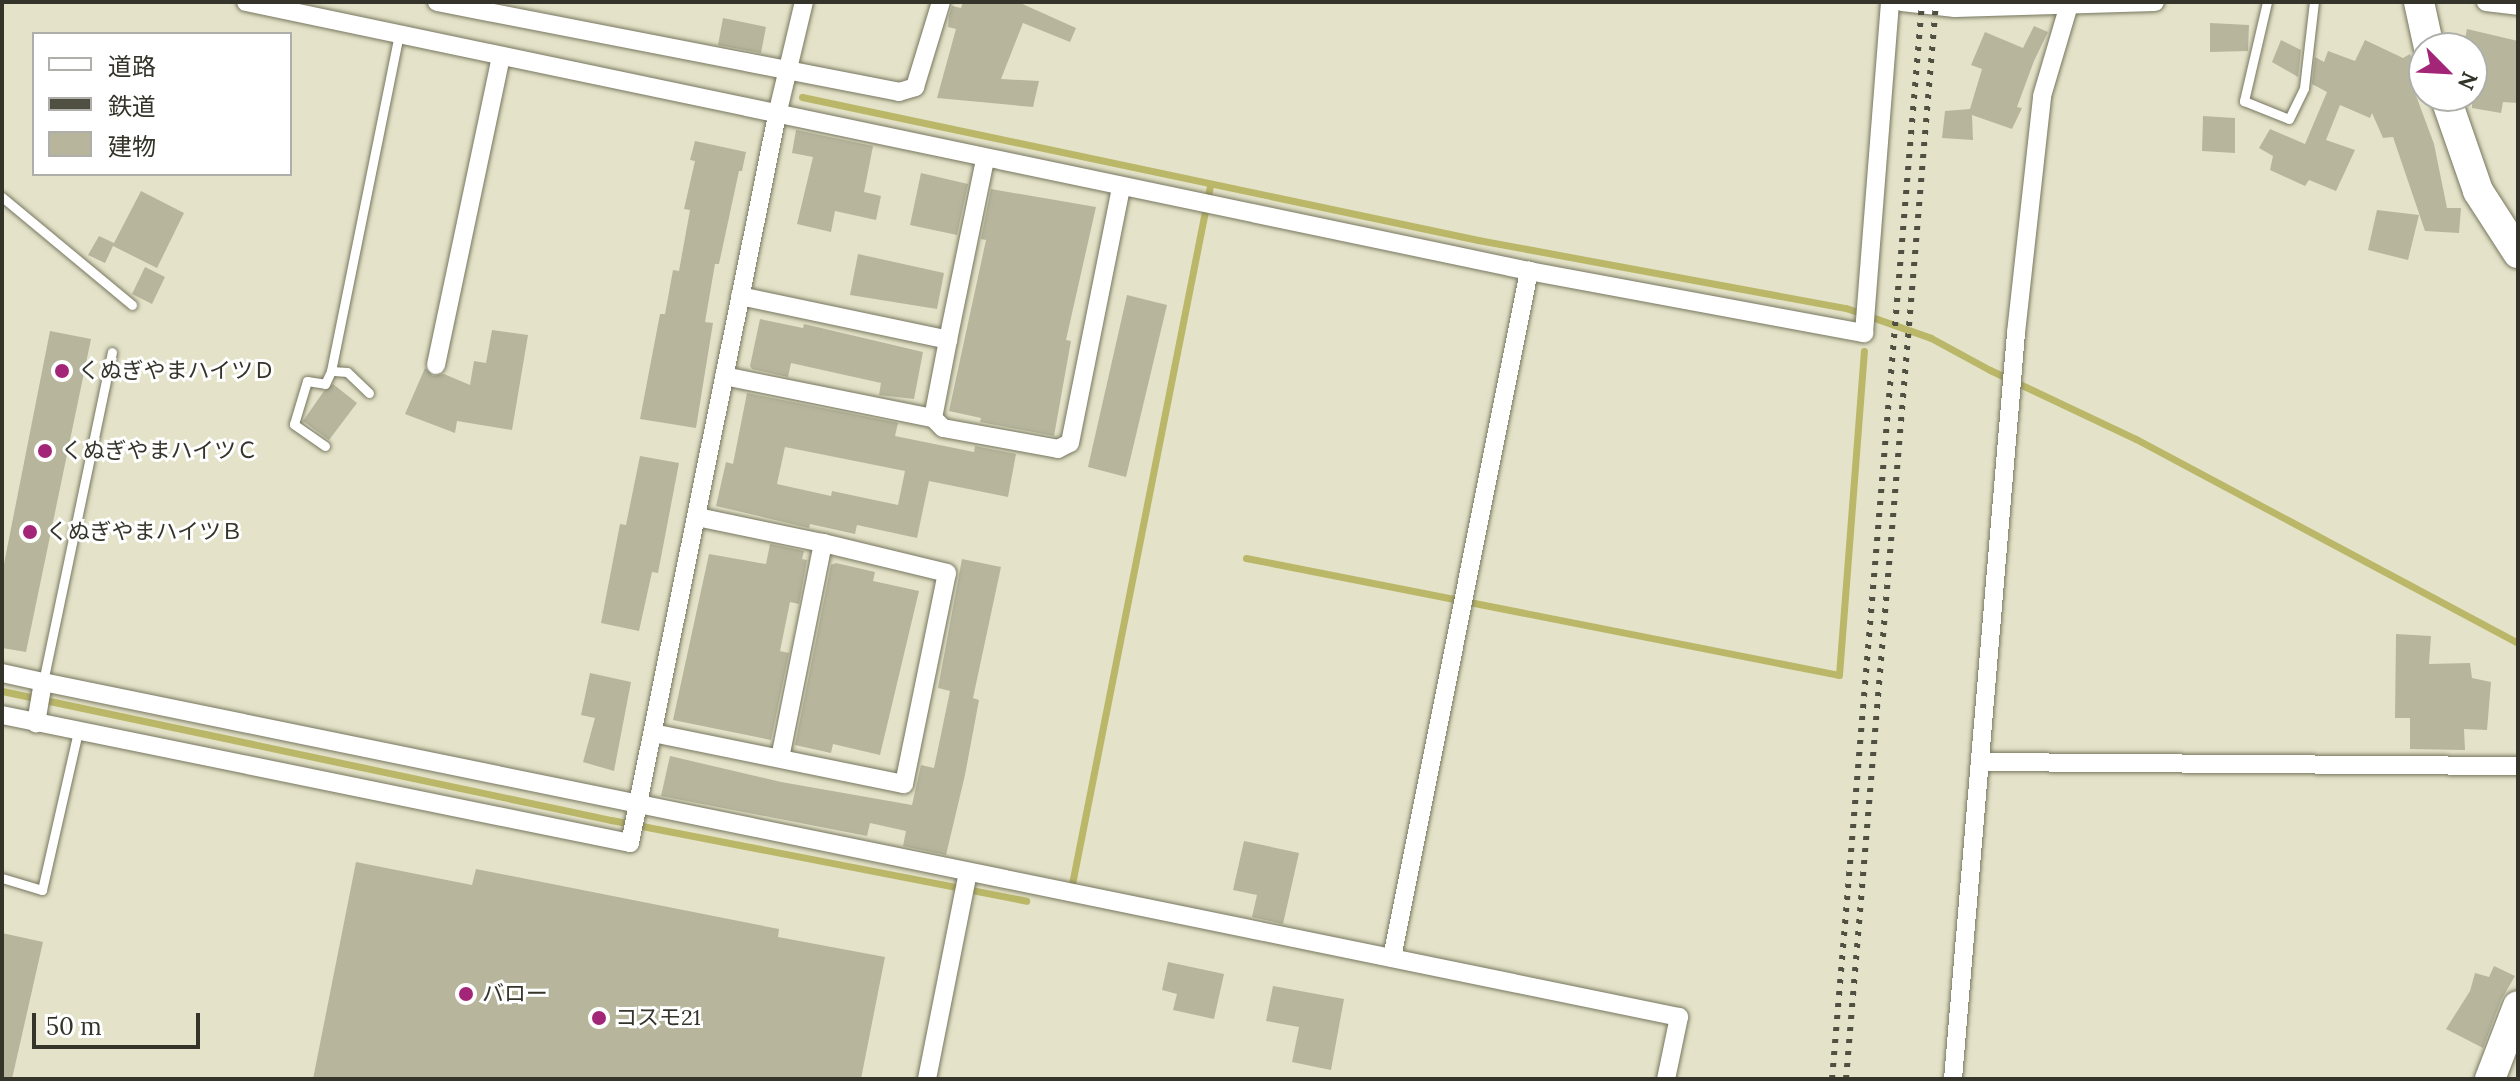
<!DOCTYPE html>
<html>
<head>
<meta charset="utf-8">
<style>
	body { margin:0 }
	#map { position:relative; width:2520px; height:1081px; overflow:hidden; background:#e4e3c9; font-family:Lora,"Noto Sans JP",serif }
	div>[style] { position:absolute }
	.stream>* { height:7px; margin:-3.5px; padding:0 3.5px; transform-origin:3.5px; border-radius:3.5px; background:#bbb768 }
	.building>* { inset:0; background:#b7b69d }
	.roads { filter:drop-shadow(0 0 2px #77765f) drop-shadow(0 0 2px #77765f) }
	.lane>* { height:9px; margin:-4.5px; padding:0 4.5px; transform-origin:4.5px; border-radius:4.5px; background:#fff }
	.street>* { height:18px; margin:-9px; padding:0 9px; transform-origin:9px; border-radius:9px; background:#fff }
	.primary>* { height:30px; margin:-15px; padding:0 15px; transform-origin:15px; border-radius:15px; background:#fff }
	.rail>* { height:6px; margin-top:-3px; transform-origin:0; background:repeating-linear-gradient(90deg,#4f4f42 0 4px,transparent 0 12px) }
	.dots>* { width:22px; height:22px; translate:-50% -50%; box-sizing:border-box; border:4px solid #fff; border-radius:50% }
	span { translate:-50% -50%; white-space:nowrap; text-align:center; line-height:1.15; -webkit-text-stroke:6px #fff; paint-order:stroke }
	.poi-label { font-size:22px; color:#34342a }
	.left { translate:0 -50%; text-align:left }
	.frame { position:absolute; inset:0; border:4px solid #34342a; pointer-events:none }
	.legend { position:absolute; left:32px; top:32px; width:260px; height:144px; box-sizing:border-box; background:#fff; border:2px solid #aeaeaa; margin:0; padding:10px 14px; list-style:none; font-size:24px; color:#34342a }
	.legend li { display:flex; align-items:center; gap:16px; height:40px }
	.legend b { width:40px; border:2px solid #aeaeaa }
	.north { position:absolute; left:2408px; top:32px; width:80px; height:80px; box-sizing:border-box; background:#fff; border:2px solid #aeaeaa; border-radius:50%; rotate:114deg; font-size:22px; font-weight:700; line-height:32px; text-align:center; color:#34342a }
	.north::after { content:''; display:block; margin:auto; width:28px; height:36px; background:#a32578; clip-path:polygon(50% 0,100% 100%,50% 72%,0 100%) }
	.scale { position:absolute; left:32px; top:1013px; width:168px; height:36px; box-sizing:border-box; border:4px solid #34342a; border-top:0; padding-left:10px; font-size:24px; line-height:28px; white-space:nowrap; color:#34342a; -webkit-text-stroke:6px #fff; paint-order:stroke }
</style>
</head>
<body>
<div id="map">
	<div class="stream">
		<i style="left:802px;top:97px;width:691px;rotate:11.94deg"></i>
		<i style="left:1478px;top:240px;width:374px;rotate:10.5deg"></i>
		<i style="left:1846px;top:308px;width:90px;rotate:19.4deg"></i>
		<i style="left:1931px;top:338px;width:67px;rotate:28.5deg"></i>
		<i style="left:1990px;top:370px;width:161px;rotate:25.3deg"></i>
		<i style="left:2136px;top:439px;width:433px;rotate:28.1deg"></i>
		<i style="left:1246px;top:558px;width:604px;rotate:11.16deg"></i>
		<i style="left:1839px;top:675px;width:325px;rotate:-85.6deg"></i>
		<i style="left:2px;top:691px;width:623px;rotate:11.96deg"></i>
		<i style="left:611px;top:820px;width:423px;rotate:11deg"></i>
		<i style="left:1072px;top:884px;width:712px;rotate:-78.82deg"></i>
	</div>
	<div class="building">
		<i style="clip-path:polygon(963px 2px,1018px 2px,1076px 28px,1070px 42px,1023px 23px,1001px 79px,1039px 81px,1033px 107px,937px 98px,956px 29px,948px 27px,949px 16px,952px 6px,961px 8px)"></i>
		<i style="clip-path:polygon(723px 18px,766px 27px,761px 53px,718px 45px)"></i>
		<i style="clip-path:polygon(2210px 23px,2249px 25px,2248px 51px,2210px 52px)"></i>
		<i style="clip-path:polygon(2034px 26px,2048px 32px,2034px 61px,2017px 107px,2022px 108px,2012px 129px,1972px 115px,1973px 140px,1942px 138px,1945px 111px,1970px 109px,1982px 69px,1971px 65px,1985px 32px,2023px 48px)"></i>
		<i style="clip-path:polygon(2467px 29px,2518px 41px,2518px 103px,2503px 102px,2501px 113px,2472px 108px,2472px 48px,2463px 48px)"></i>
		<i style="clip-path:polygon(2281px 40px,2301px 50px,2298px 77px,2272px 62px)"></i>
		<i style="clip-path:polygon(2365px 40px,2403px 58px,2410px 54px,2424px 84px,2414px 90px,2434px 144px,2447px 208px,2461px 208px,2459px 233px,2425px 231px,2393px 137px,2383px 138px,2372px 113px,2370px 118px,2340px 105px,2326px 140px,2355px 150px,2336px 191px,2309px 180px,2305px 186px,2270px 170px,2273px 156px,2259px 148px,2270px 129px,2305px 144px,2327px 92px,2312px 84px,2315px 57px,2324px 62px,2328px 51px,2355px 61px)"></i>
		<i style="clip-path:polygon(2203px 116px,2235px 118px,2235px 153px,2202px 151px)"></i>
		<i style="clip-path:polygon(796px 130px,873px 146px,864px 192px,881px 196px,876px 220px,835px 211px,831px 232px,797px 224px,813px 157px,792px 153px)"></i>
		<i style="clip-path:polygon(695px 141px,746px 152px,742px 171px,739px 171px,719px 264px,715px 264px,705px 322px,713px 323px,696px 428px,640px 419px,660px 314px,665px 314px,673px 270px,679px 271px,690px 210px,684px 209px,695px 161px,690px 160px)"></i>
		<i style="clip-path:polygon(921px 173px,968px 184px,957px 235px,910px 225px)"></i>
		<i style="clip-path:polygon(991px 189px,1096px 207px,1066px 340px,1071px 341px,1054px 436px,980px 422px,981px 418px,949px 411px,986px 240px,981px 239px)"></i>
		<i style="clip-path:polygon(141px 191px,184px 213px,157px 268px,113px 246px,105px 263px,88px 255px,99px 236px,114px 243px)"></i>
		<i style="clip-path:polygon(2377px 210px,2419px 215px,2408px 260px,2368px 250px)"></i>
		<i style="clip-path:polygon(858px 254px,944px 273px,937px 309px,850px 295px)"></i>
		<i style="clip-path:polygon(145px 267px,165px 277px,152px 304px,132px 294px)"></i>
		<i style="clip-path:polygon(1127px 295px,1167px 305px,1126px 477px,1088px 467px)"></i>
		<i style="clip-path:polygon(760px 319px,803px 328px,804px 324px,923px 352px,914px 399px,879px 395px,881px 383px,791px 363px,788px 377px,752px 369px,750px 366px)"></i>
		<i style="clip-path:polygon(492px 330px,528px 335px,512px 430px,457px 421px,455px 433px,405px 414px,425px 368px,433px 376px,444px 374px,470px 385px,474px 361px,486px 363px)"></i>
		<i style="clip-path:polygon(50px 331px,91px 339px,26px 652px,2px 648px,2px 574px)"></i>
		<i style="clip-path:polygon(333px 384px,357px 403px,329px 440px,303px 421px,324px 391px)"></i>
		<i style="clip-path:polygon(evenodd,747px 393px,898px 423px,895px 436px,974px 452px,975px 446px,1016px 454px,1008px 497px,929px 481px,917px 538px,857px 525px,855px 534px,810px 524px,809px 528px,716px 506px,726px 462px,733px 464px,747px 393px,785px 447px,905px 471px,898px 505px,832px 491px,831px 496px,777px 484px,785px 447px)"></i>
		<i style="clip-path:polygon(640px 456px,679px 463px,658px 573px,652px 572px,639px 631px,601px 623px,620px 524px,626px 525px)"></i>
		<i style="clip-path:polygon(770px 544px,804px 551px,802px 559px,807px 560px,799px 604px,790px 602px,780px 651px,789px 653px,771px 740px,673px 720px,709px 554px,766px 564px)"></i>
		<i style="clip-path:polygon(962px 559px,1001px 567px,973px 698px,979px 700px,965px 775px,946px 855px,903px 846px,906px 831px,870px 823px,867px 836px,661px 796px,670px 756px,781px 782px,912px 805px,921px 765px,934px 768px,950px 691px,938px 688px)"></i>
		<i style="clip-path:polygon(836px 563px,875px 572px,873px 581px,919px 591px,880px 755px,833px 744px,831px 753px,795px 745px,831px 565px)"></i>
		<i style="clip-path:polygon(2396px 634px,2431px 636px,2429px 664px,2470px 663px,2472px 678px,2491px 682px,2487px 730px,2464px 729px,2465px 750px,2410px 749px,2410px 718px,2395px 718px)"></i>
		<i style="clip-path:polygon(590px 673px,631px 682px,614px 771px,583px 762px,595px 718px,581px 715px)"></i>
		<i style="clip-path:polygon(1244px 841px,1299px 853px,1283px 924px,1252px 917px,1257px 895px,1233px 890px)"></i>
		<i style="clip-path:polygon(356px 862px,472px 885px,476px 869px,779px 929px,778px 937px,885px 957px,861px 1079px,313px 1079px)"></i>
		<i style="clip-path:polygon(2px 933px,43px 942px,12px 1079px,2px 1079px)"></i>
		<i style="clip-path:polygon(1168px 962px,1224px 974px,1214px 1019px,1173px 1010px,1177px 994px,1162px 990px)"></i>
		<i style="clip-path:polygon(2494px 966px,2515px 976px,2501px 1000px,2483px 1048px,2446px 1029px,2470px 991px,2475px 973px,2489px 977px)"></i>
		<i style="clip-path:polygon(1273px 986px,1344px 999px,1331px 1070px,1292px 1062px,1299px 1027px,1266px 1021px)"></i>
	</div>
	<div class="roads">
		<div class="lane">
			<i style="left:2267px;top:2px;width:102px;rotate:103.1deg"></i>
			<i style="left:2244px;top:101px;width:48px;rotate:21.8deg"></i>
			<i style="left:2289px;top:119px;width:34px;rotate:-64deg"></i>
			<i style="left:2304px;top:88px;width:87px;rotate:-83.4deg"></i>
			<i style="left:2px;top:197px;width:169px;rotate:39.7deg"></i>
			<i style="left:369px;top:393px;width:30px;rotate:-136deg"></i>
			<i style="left:347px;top:372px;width:16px;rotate:-176deg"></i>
			<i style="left:331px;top:371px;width:343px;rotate:-78.6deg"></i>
			<i style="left:325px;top:446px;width:38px;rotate:-145deg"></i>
			<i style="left:294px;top:424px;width:45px;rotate:-73.2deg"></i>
			<i style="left:307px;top:381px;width:18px;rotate:9deg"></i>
			<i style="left:325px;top:384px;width:14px;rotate:-65deg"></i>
			<i style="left:43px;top:682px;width:337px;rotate:-78.2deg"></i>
			<i style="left:2px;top:878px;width:42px;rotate:16.7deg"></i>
			<i style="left:42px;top:890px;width:163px;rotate:-77.2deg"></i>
		</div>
		<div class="street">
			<i style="left:246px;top:2px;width:1311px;rotate:11.84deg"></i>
			<i style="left:1529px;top:271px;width:341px;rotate:10.5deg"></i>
			<i style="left:1864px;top:333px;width:332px;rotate:-85.5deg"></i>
			<i style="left:437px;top:2px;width:471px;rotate:11deg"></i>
			<i style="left:899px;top:92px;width:17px;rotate:-17deg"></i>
			<i style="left:915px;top:87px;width:89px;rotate:-73deg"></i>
			<i style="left:1902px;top:2px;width:53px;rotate:6.5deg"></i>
			<i style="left:1955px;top:8px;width:200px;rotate:-1.7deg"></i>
			<i style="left:2486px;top:2px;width:32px;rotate:7deg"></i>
			<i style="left:740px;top:296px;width:213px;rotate:11.9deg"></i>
			<i style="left:948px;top:340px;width:185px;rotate:-78.4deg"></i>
			<i style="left:436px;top:365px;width:315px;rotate:-78.1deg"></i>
			<i style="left:724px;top:376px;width:213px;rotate:11.4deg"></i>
			<i style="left:933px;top:418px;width:79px;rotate:-79.1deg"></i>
			<i style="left:933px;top:418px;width:14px;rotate:45deg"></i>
			<i style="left:943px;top:428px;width:117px;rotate:10.3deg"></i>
			<i style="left:1058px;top:449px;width:13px;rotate:-27deg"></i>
			<i style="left:1070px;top:443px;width:261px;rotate:-78.7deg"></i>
			<i style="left:697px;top:517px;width:129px;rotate:11.7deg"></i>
			<i style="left:823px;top:543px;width:219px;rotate:101.3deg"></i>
			<i style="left:2px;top:673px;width:42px;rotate:12.4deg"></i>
			<i style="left:43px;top:682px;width:42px;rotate:99.7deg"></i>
			<i style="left:43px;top:682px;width:1670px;rotate:11.57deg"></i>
			<i style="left:1679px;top:1017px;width:63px;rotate:101.8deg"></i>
			<i style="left:2px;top:715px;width:641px;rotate:11.52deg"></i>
			<i style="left:630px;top:843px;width:743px;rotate:-78.58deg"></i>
			<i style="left:777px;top:115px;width:116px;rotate:-76.6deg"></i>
			<i style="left:653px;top:733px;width:256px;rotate:11.5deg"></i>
			<i style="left:904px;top:784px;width:215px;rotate:-78.5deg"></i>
			<i style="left:947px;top:573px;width:128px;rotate:-166.4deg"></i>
			<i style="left:1981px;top:762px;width:537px;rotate:0.43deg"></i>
			<i style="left:1392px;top:958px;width:701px;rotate:-78.72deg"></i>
			<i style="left:927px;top:1079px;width:211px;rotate:-78.8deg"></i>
			<i style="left:1953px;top:1079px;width:749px;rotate:-85.17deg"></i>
			<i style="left:2016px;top:333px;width:238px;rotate:-83.7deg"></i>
			<i style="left:2042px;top:96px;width:95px;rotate:-73.5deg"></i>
		</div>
		<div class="primary">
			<i style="left:2419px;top:2px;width:47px;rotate:77.7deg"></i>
			<i style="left:2445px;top:96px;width:101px;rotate:70.8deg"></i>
			<i style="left:2478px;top:191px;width:74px;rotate:57.2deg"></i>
			<i style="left:2490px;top:1079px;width:78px;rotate:-69deg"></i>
		</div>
	</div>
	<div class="rail">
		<i style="left:1832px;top:1079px;width:1081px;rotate:-85.22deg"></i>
		<i style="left:1846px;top:1079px;width:1081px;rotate:-85.22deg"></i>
	</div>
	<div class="dots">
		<i style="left:62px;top:371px;background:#a32578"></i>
		<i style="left:45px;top:451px;background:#a32578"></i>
		<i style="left:30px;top:532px;background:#a32578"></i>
		<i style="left:466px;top:994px;background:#a32578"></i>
		<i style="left:599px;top:1018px;background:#a32578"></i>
	</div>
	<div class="poi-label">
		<span class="left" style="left:78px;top:371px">くぬぎやまハイツＤ</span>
		<span class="left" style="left:61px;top:451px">くぬぎやまハイツＣ</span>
		<span class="left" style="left:46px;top:532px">くぬぎやまハイツＢ</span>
		<span class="left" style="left:482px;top:994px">バロー</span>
		<span class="left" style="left:615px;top:1018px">コスモ21</span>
	</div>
	<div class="frame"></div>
	<ul class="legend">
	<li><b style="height:10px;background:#fff"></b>道路</li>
	<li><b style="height:10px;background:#4f4f42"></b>鉄道</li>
	<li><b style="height:22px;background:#b7b69d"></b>建物</li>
	</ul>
	<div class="north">N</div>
	<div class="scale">50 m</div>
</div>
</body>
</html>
